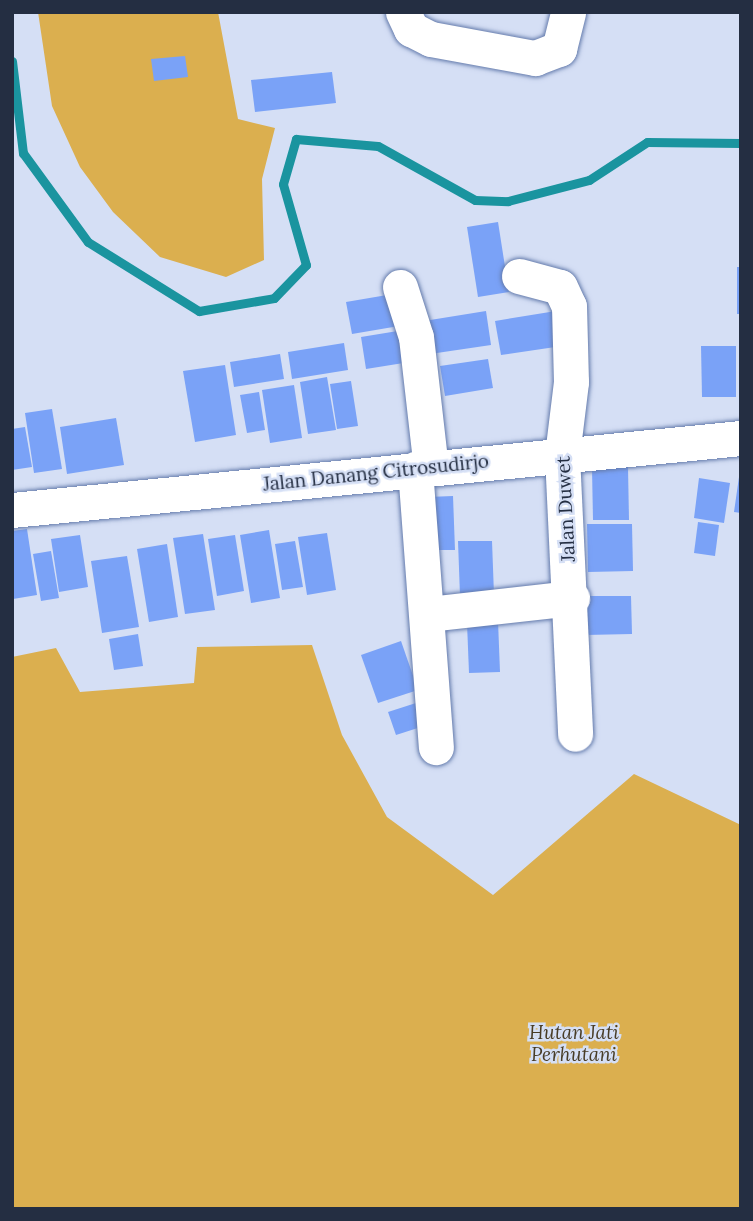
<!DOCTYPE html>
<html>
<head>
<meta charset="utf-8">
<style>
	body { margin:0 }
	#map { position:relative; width:753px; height:1221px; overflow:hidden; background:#d5dff5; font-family:Lora,serif }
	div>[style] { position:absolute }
	.green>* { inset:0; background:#dbaf4f }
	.stream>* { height:9px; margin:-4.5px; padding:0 4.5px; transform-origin:4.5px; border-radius:4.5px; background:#1a949f }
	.building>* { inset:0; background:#7aa2f7 }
	.roads { filter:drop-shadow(0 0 2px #647bac) drop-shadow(0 0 2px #647bac) }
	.minor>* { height:35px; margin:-17.5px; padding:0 17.5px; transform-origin:17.5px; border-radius:17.5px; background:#fff }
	span { translate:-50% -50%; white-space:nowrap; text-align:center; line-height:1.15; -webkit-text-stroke:5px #d5dff5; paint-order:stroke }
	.street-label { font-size:19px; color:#242e42 }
	.park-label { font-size:19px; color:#483c26; font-style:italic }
	.frame { position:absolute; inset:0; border:14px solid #242e42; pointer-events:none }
</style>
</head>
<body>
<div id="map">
	<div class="green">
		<i style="clip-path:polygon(38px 12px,218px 12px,238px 119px,275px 128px,262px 179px,264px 260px,226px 277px,160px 257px,113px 212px,80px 167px,52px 106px)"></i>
		<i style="clip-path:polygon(312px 645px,342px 735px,387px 817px,493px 895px,634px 774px,741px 825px,741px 1209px,12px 1209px,12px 657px,56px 648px,80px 692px,194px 683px,197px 647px)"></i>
	</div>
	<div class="stream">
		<i style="left:12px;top:61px;width:93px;rotate:83.2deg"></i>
		<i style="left:23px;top:153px;width:110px;rotate:53.9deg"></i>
		<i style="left:88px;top:242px;width:131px;rotate:31.9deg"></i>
		<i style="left:199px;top:311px;width:76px;rotate:-9.8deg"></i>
		<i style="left:274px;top:298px;width:46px;rotate:-45.9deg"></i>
		<i style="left:306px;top:265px;width:84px;rotate:-105.9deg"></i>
		<i style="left:283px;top:184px;width:47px;rotate:-73.9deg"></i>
		<i style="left:296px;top:139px;width:82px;rotate:4.9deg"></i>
		<i style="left:378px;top:146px;width:111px;rotate:29.1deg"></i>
		<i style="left:475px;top:200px;width:33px;rotate:2deg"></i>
		<i style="left:508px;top:201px;width:84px;rotate:-14.5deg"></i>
		<i style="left:589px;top:180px;width:69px;rotate:-33.2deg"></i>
		<i style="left:647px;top:142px;width:94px;rotate:0.6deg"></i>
	</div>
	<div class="building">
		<i style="clip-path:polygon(185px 56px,188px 77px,154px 81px,151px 59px)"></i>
		<i style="clip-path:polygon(332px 72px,336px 103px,255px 112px,251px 80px)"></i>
		<i style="clip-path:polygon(498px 222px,509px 292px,478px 297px,467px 227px)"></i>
		<i style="clip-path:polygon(737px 267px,741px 267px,741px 314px,737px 314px)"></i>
		<i style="clip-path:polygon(393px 294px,399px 326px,352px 334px,346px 302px)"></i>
		<i style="clip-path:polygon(486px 311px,491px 345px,430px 354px,424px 321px)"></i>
		<i style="clip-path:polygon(556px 311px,562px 346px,501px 355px,495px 321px)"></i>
		<i style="clip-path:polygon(410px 329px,416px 361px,366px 369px,361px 337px)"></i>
		<i style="clip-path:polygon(344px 343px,348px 370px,292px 379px,288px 352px)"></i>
		<i style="clip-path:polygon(701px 346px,736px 346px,736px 397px,702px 397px)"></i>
		<i style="clip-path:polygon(280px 354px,284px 379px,234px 387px,230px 362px)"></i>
		<i style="clip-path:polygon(488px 359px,493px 388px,445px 396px,440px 366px)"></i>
		<i style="clip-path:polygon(225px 365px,236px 435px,195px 442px,183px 371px)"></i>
		<i style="clip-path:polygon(327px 377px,336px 430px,308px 434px,300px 382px)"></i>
		<i style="clip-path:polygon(351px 381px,358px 426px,337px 429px,330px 384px)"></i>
		<i style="clip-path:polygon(294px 385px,302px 438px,270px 443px,262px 390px)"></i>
		<i style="clip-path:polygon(259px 392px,265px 430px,247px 433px,240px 395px)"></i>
		<i style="clip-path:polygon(52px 409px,62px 469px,34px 473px,25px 413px)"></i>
		<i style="clip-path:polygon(116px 418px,124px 465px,67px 474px,60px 427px)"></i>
		<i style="clip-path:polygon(25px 427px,32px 467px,12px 470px,12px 429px)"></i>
		<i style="clip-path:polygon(628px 467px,629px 520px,593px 520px,592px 468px)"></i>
		<i style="clip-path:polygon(739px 477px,741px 477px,741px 513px,734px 512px)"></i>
		<i style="clip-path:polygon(699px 478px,730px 483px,724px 523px,694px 518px)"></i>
		<i style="clip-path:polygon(453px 496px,455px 550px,430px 550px,428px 497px)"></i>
		<i style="clip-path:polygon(698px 522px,719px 525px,715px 556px,694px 553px)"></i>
		<i style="clip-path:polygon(587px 524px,632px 524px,633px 571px,588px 572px)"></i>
		<i style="clip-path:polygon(27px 529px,37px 595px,13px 599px,12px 531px)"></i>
		<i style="clip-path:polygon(269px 530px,280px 598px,251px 603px,240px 535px)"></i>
		<i style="clip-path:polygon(327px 533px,336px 590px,307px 595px,298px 537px)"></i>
		<i style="clip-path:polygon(203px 534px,215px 610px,185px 614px,173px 538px)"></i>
		<i style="clip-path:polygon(80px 535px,88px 587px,59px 592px,51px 539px)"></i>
		<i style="clip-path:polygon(235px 535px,244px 591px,217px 596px,208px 539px)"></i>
		<i style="clip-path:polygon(295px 541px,303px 587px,282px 590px,275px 544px)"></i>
		<i style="clip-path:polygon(458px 541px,492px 541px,494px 595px,460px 596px)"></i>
		<i style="clip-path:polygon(167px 544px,178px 617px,149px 622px,137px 549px)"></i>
		<i style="clip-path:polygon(51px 551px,59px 598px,41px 601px,33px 554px)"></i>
		<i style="clip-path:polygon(127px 556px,139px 627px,102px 633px,91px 561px)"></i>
		<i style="clip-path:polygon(584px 596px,631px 596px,632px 634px,585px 635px)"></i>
		<i style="clip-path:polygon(498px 621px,500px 672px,469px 673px,467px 623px)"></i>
		<i style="clip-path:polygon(138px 634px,143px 666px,114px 670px,109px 639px)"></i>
		<i style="clip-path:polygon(401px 641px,418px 690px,378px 703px,361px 655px)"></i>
		<i style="clip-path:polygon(416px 703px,424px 726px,396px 735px,388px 712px)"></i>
	</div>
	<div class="roads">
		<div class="minor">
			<i style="left:403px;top:12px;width:19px;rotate:65deg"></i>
			<i style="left:411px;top:29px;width:22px;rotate:27deg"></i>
			<i style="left:431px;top:39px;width:106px;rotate:10.4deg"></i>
			<i style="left:535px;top:58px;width:26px;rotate:-21deg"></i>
			<i style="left:559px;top:49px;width:38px;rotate:-76deg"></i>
			<i style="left:519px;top:276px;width:42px;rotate:15deg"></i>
			<i style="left:560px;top:287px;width:21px;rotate:65deg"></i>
			<i style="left:569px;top:306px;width:76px;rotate:88.5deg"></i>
			<i style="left:571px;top:382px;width:74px;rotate:97deg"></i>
			<i style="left:562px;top:455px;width:279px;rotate:87.3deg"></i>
			<i style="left:400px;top:287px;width:52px;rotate:72.3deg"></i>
			<i style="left:416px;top:337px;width:132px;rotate:83.5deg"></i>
			<i style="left:415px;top:469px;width:279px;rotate:85.7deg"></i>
			<i style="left:12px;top:510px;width:733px;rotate:-5.64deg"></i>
			<i style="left:429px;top:614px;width:144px;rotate:-6.4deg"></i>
		</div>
	</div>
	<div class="street-label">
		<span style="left:376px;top:473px;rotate:-6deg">Jalan Danang Citrosudirjo</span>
		<span style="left:566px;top:509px;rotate:-93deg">Jalan Duwet</span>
	</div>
	<div class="park-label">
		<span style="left:574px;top:1044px">Hutan Jati<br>Perhutani</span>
	</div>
	<div class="frame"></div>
</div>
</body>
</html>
